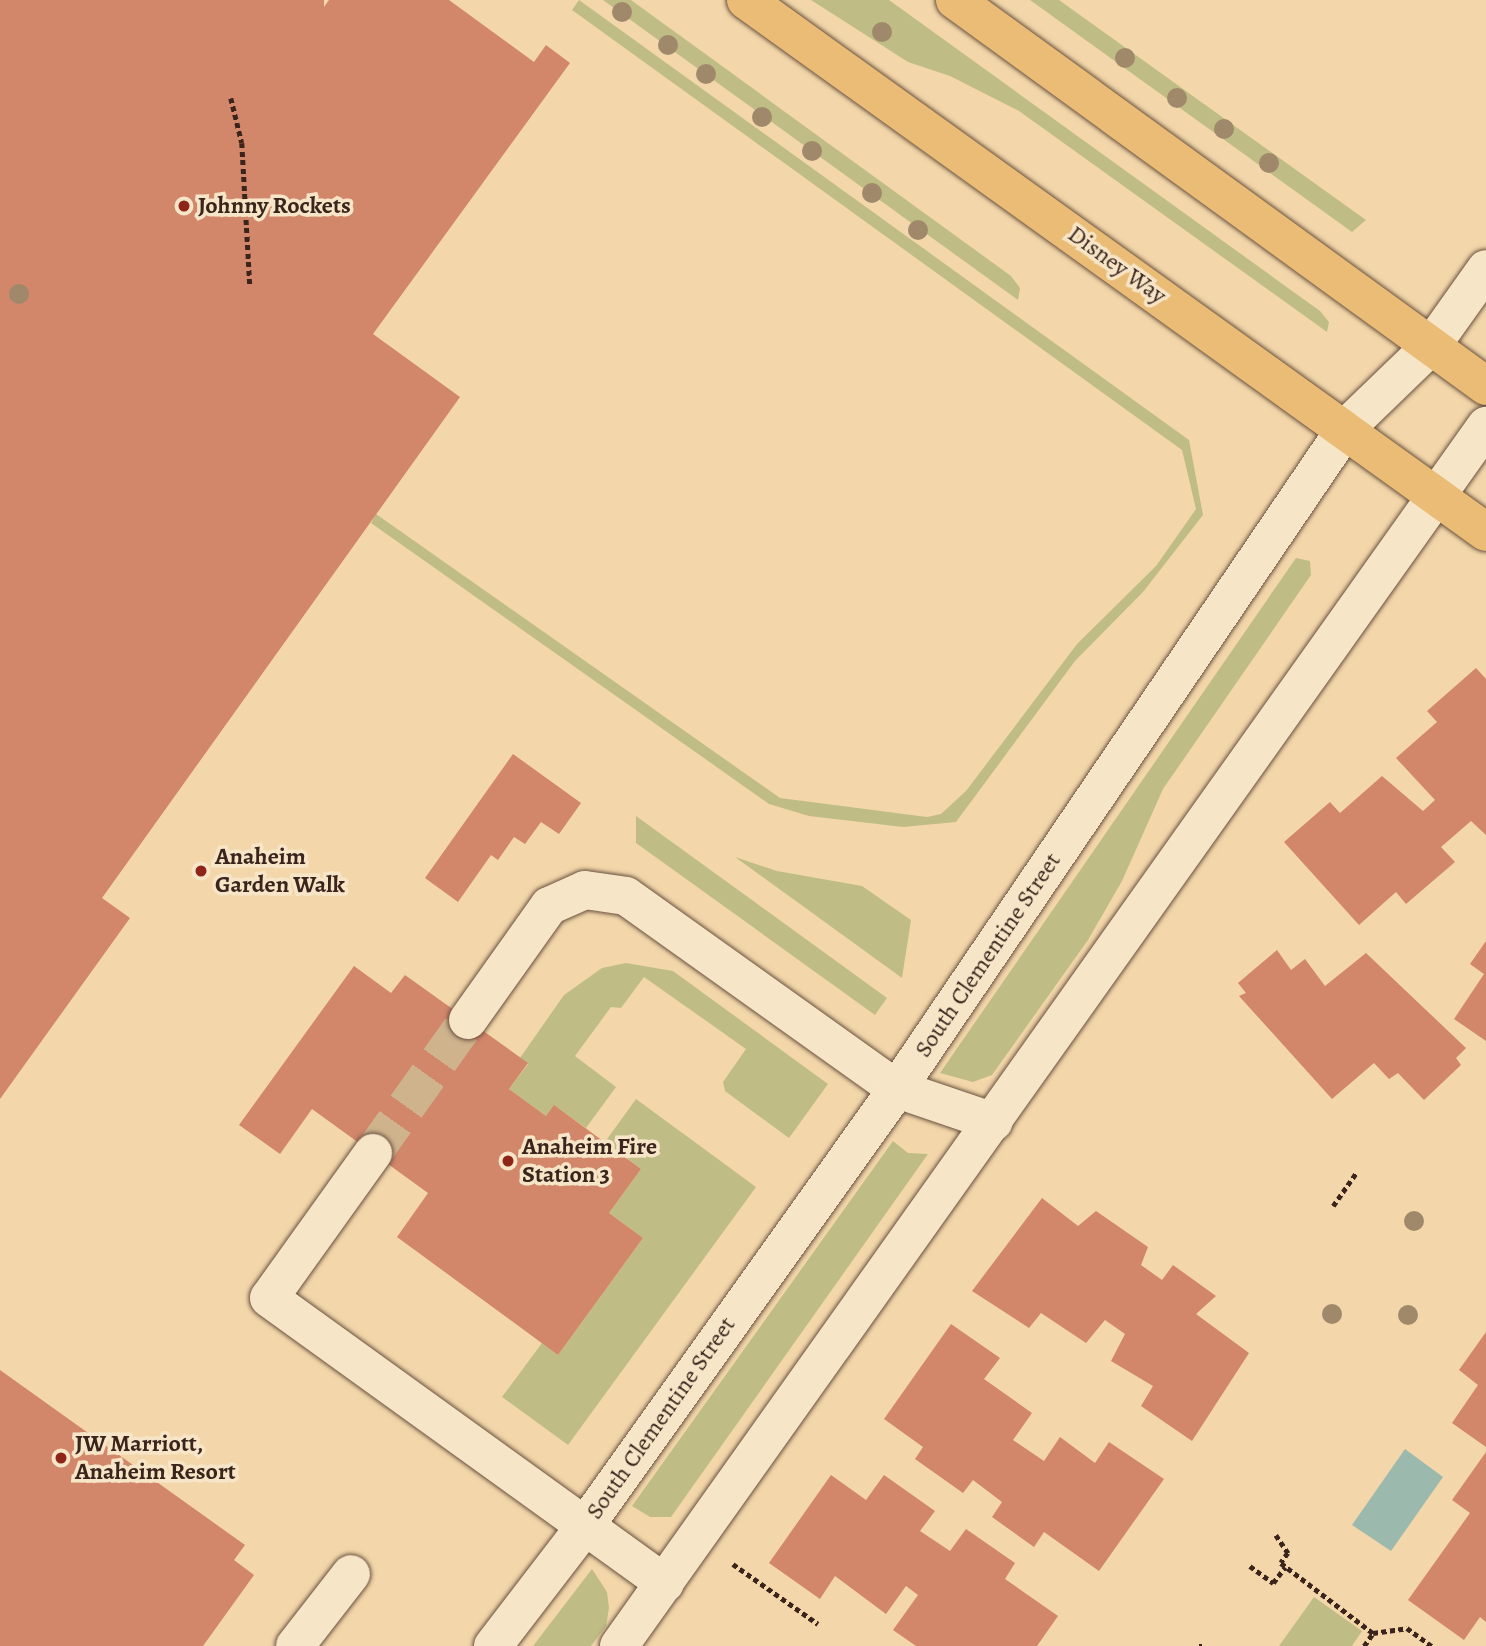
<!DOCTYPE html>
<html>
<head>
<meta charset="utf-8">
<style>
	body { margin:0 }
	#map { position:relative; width:1486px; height:1646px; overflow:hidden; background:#f3d7aa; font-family:Alegreya,serif }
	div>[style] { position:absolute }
	.green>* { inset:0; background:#bfbd85 }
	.water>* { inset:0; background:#9bb9ad }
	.building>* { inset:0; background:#d2866a }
	.minor-tunnel>* { height:38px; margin-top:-19px; transform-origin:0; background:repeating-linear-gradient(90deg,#ceb38d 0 38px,transparent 0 57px) }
	.path>* { height:4.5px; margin-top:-2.25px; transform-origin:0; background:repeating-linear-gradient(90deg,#3b241b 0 5px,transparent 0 8.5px) }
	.roads { filter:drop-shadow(0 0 2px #69513f) drop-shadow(0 0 2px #69513f) }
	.minor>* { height:38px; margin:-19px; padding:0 19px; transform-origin:19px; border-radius:19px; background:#f7e5c8 }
	.major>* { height:38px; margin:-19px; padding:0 19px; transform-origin:19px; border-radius:19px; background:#eabc75 }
	.trees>* { width:20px; height:20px; margin:-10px; border-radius:50%; background:#a0896a }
	.dots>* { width:19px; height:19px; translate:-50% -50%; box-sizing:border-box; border:4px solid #f7e5c8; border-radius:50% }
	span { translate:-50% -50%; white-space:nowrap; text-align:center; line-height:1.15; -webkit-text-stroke:7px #f7e5c8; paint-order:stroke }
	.poi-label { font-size:24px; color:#3b241b; font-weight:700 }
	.left { translate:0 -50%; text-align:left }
	.street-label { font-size:24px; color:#3b241b }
</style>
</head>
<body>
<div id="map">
	<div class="green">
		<i style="clip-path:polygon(579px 0,1189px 440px,1203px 515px,1143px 592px,1075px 661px,956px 822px,903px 827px,809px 816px,769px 804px,371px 523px,376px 514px,780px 798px,927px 817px,941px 814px,966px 791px,1077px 644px,1156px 566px,1196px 509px,1182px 450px,572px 10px)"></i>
		<i style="clip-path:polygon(603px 0,631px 0,1011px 276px,1020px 288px,1018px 300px)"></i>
		<i style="clip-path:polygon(811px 0,889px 0,1320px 311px,1329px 322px,1327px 332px,1019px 111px,950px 76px,908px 62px)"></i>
		<i style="clip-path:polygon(1030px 0,1059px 0,1366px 220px,1352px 232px)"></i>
		<i style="clip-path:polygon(1296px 558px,1310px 561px,1311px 575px,1163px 789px,1122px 881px,1088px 940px,992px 1075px,973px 1082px,940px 1073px)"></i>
		<i style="clip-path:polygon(636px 816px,887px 998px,875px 1015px,636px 843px)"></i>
		<i style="clip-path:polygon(735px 857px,777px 871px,862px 886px,911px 920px,902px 978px)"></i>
		<i style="clip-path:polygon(626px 963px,673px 971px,828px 1084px,789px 1138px,725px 1091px,723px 1082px,746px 1049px,644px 977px,621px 1008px,611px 1007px,575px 1056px,616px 1087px,586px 1128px,555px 1106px,546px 1116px,509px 1089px,528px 1064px,520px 1058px,564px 995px,602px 968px)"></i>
		<i style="clip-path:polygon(636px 1099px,756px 1187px,568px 1445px,502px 1397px,542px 1343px,558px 1355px,643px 1238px,609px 1213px,641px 1169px,605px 1142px)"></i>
		<i style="clip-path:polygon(893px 1141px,908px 1153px,928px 1154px,671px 1517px,650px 1517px,632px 1506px)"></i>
		<i style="clip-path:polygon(592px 1569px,607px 1592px,609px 1608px,606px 1626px,591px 1646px,533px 1646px)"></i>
		<i style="clip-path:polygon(1314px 1597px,1362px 1631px,1352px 1646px,1279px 1646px)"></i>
	</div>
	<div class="water">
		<i style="clip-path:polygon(1405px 1449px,1443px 1477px,1391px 1551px,1352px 1525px)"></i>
	</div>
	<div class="building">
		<i style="clip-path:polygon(0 0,324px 0,324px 7px,329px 0,449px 0,534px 62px,546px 45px,570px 63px,373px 334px,460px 397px,102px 898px,130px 918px,0 1099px)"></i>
		<i style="clip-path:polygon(1476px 668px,1486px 679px,1486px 835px,1471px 821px,1441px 847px,1455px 862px,1406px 904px,1396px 892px,1359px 925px,1284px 842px,1330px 802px,1340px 813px,1382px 776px,1423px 811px,1435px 800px,1396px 758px,1437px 722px,1427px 711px)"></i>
		<i style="clip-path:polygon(513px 754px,581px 803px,559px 834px,541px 822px,525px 844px,514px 837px,498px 860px,491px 855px,458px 902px,425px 878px)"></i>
		<i style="clip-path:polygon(1486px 941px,1486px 1041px,1454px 1019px,1484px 974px,1470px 964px)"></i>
		<i style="clip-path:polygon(1277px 950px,1291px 970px,1305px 959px,1325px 986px,1366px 953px,1466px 1048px,1456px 1058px,1461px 1065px,1424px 1100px,1398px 1073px,1389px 1079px,1374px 1063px,1332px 1099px,1239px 996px,1246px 993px,1238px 983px)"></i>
		<i style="clip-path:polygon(354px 966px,391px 993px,405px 975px,528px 1063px,509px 1089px,546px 1116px,554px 1105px,641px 1169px,609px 1213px,643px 1238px,558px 1355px,397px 1237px,428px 1193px,312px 1109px,280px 1154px,239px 1125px)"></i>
		<i style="clip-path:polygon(1042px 1198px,1078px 1226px,1096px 1211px,1148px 1247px,1141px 1265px,1162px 1280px,1173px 1265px,1216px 1296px,1196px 1314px,1249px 1353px,1192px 1441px,1141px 1406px,1153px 1386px,1111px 1361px,1125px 1334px,1105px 1320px,1086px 1343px,1041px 1313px,1029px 1328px,972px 1291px)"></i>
		<i style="clip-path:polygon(951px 1324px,1000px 1358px,984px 1379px,1032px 1413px,1013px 1440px,1044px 1461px,1060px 1437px,1095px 1463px,1109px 1442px,1164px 1479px,1099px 1571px,1044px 1532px,1034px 1547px,992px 1517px,1002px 1502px,973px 1480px,963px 1493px,915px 1459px,923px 1447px,884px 1419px)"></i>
		<i style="clip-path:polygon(1486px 1332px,1486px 1447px,1452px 1423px,1478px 1385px,1459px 1370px)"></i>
		<i style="clip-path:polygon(0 1370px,245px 1545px,234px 1560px,254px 1575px,203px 1646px,0 1646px)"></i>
		<i style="clip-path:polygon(1486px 1452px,1486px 1622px,1480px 1617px,1464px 1640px,1408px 1600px,1470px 1513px,1452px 1500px)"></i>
		<i style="clip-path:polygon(831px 1475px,866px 1500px,884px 1475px,935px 1511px,920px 1531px,950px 1551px,966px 1529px,1015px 1563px,1005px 1579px,1058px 1616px,1037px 1646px,916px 1646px,893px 1630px,918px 1595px,906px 1586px,886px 1614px,835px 1576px,820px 1599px,769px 1563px)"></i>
	</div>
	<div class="minor-tunnel">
		<i style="left:373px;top:1153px;width:163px;rotate:-54.5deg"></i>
	</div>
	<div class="path">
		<i style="left:231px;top:98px;width:46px;rotate:76.3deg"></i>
		<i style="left:242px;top:143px;width:143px;rotate:86.8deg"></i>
		<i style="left:1333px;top:1206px;width:40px;rotate:-55.1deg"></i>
		<i style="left:1276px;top:1535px;width:22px;rotate:56deg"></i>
		<i style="left:1288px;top:1553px;width:12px;rotate:125deg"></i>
		<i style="left:1281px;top:1563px;width:116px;rotate:37.3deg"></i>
		<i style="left:1373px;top:1633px;width:34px;rotate:-8deg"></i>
		<i style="left:1407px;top:1628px;width:31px;rotate:36deg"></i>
		<i style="left:733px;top:1564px;width:104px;rotate:35.2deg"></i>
		<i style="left:1250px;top:1566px;width:29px;rotate:36deg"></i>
		<i style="left:1273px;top:1583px;width:20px;rotate:-53deg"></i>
		<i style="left:1199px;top:1646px;width:3px"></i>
		<i style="left:1364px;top:1646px;width:16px;rotate:-55deg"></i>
	</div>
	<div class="roads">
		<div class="minor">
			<i style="left:468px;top:1020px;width:140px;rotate:-54.6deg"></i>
			<i style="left:549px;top:906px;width:39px;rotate:-24deg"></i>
			<i style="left:585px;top:890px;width:41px;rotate:8.3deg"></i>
			<i style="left:626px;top:896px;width:333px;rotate:35.5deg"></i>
			<i style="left:897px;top:1089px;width:102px;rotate:18.8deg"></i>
			<i style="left:373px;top:1153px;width:178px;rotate:125.6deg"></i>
			<i style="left:269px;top:1298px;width:488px;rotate:35.8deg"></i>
			<i style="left:295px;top:1646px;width:91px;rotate:-52.1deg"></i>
			<i style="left:493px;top:1646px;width:151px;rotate:-52.5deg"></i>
			<i style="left:585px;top:1526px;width:537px;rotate:-54.47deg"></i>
			<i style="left:897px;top:1089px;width:799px;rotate:-55.81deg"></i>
			<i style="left:1346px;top:428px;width:120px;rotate:-44deg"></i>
			<i style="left:1432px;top:345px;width:93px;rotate:-54.6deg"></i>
			<i style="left:619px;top:1646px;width:1497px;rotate:-54.6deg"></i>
		</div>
		<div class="major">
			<i style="left:746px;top:0;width:911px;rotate:35.71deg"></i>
			<i style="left:955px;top:0;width:656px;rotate:36.01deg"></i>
		</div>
	</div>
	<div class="trees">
		<i style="left:622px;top:12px"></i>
		<i style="left:882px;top:32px"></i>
		<i style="left:668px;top:45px"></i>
		<i style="left:1125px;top:58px"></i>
		<i style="left:706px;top:74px"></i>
		<i style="left:1177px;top:98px"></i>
		<i style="left:762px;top:117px"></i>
		<i style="left:1224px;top:129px"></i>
		<i style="left:812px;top:151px"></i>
		<i style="left:1269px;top:163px"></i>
		<i style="left:872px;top:193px"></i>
		<i style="left:918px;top:230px"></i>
		<i style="left:19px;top:294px"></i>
		<i style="left:1414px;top:1221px"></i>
		<i style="left:1332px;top:1314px"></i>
		<i style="left:1408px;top:1315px"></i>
	</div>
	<div class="dots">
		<i style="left:184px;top:206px;background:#8f2418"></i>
		<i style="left:201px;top:871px;background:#8f2418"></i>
		<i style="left:508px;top:1161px;background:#8f2418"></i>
		<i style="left:61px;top:1458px;background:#8f2418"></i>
	</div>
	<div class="poi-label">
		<span class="left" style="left:198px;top:206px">Johnny Rockets</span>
		<span class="left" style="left:215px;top:871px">Anaheim<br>Garden Walk</span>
		<span class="left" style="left:522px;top:1161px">Anaheim Fire<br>Station 3</span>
		<span class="left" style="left:75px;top:1458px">JW Marriott,<br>Anaheim Resort</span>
	</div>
	<div class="street-label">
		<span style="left:1117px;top:265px;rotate:36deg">Disney Way</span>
		<span style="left:988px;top:955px;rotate:-56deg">South Clementine Street</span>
		<span style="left:661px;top:1418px;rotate:-55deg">South Clementine Street</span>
	</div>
</div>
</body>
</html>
